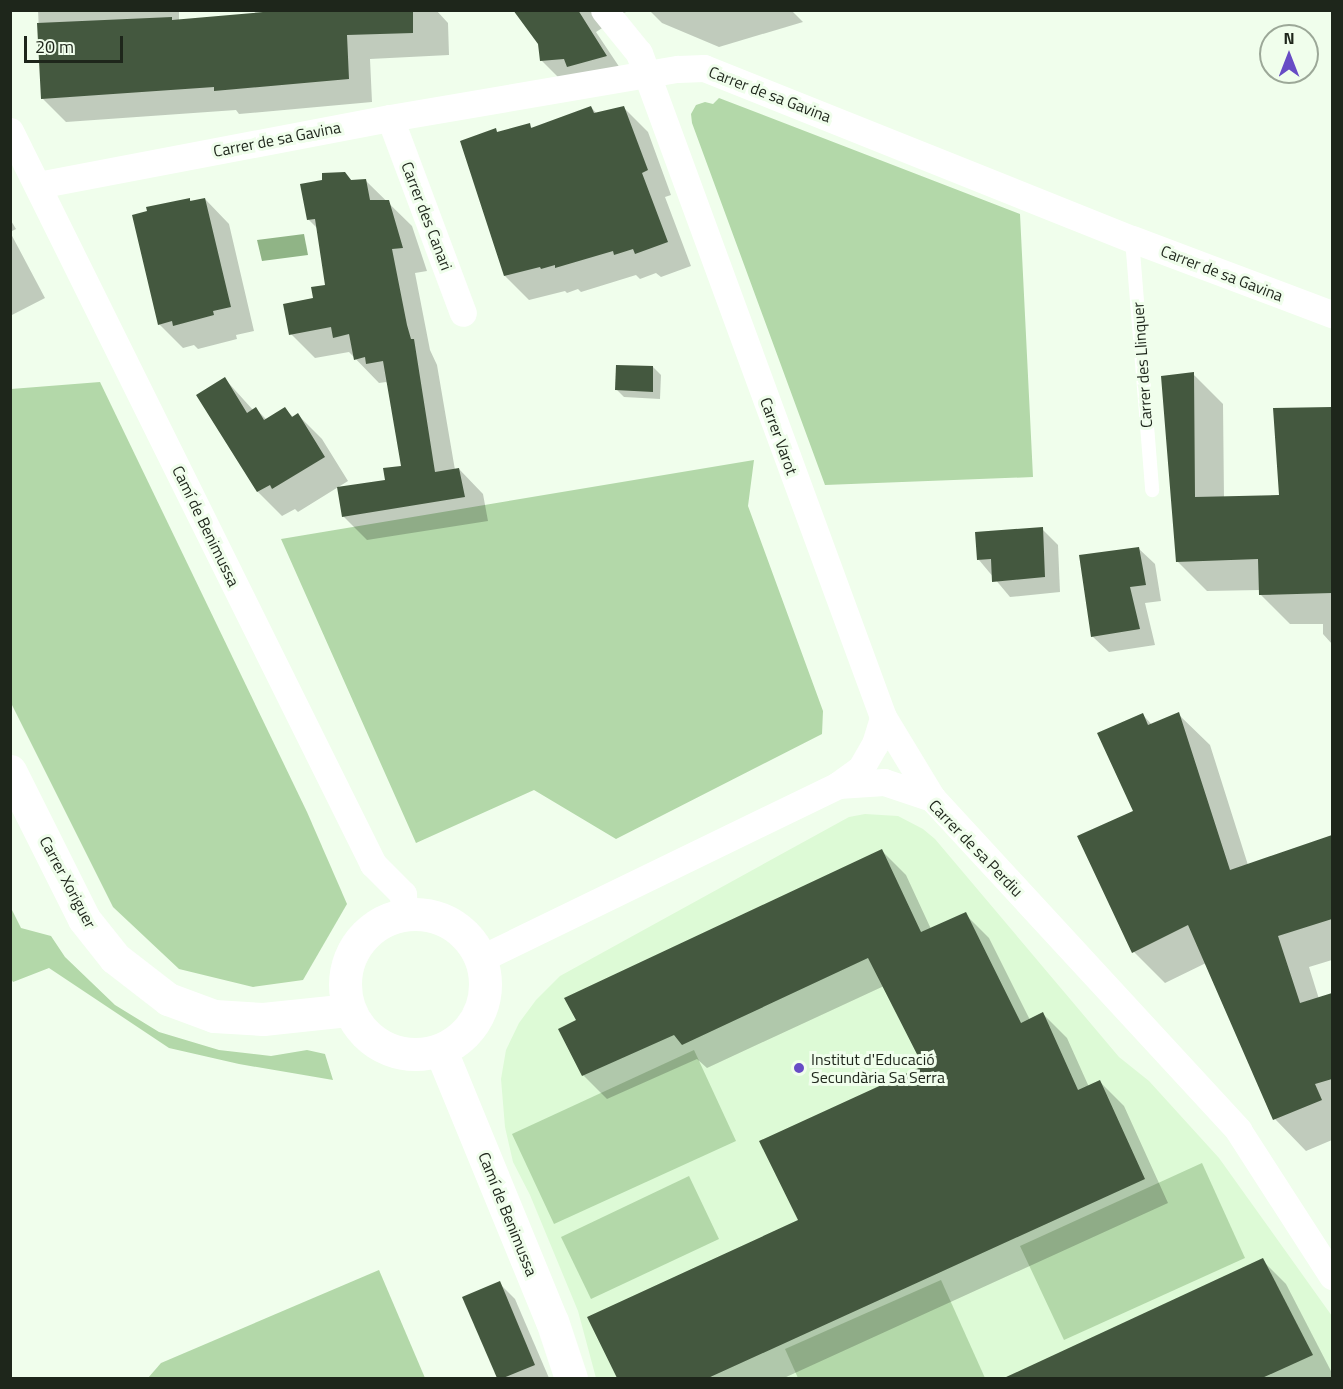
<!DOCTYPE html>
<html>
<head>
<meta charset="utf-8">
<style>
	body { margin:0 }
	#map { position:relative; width:1343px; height:1389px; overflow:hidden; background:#f0feec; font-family:"Titillium Web",sans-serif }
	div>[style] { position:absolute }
	.built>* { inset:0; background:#ddfad6 }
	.green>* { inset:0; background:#b3d8a9 }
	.water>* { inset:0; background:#90b486 }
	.shadow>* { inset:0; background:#0003 }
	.building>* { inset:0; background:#44583f }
	.service>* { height:14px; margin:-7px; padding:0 7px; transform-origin:7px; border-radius:7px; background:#fff }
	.minor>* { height:27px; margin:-13.5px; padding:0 13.5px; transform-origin:13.5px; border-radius:13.5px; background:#fff }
	.tertiary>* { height:33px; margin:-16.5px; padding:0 16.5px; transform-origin:16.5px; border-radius:16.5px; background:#fff }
	.tertiary>.ring { margin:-16.5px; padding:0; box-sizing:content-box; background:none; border:33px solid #fff; border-radius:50% }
	.dots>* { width:16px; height:16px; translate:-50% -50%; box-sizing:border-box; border:3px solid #f0feec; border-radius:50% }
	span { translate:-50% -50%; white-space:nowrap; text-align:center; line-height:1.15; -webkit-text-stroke:6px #f0feec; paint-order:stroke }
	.street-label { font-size:16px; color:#1e261b }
	.poi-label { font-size:16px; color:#1e261b }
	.left { translate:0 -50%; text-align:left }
	.frame { position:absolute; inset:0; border:12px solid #1e261b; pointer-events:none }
	.north { position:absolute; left:1259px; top:24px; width:60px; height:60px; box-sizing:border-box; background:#f0feec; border:2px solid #9ca898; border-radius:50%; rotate:0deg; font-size:16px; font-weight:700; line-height:24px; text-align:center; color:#1e261b }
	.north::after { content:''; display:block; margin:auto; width:21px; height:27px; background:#674cc5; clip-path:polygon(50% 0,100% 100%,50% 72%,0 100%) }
	.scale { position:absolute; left:24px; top:36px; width:99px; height:27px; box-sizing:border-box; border:3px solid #1e261b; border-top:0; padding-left:8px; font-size:18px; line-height:21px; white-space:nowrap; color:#1e261b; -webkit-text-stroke:4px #f0feec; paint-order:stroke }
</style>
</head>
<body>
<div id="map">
	<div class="built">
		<i style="clip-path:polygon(865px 814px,898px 816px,923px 829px,935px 839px,1119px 1057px,1149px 1081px,1219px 1158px,1332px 1316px,1331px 1378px,596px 1378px,578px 1311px,530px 1195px,513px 1162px,505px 1127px,501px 1079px,506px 1050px,519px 1023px,536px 1000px,560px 976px,849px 817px)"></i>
	</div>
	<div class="green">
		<i style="clip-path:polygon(719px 98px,1020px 214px,1033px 477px,825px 485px,692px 123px,691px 114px,696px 105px,705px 102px,713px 104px)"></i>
		<i style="clip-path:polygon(100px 382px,307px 812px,347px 904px,303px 980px,253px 987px,179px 969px,113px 907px,11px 703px,11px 389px)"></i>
		<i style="clip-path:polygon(754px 460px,748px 506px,823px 711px,822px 734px,616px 839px,534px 790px,416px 843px,281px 539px)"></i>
		<i style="clip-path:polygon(11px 908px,21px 928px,51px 936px,65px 957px,115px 1005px,159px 1032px,219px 1050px,271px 1056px,307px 1050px,325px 1054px,333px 1080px,239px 1064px,169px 1048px,49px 968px,13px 982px,10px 977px)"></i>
		<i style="clip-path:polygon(694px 1050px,736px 1141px,554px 1224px,512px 1134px)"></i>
		<i style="clip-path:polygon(1202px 1163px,1245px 1258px,1064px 1340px,1020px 1246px)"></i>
		<i style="clip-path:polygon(689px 1176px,719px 1239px,591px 1299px,561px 1237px)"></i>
		<i style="clip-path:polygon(379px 1270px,425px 1378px,148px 1378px,161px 1363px)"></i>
		<i style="clip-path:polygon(941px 1280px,985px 1378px,798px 1378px,785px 1349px)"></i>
	</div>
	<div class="water">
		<i style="clip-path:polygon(304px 234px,308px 255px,262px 261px,257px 240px)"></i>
	</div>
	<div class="shadow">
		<i style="clip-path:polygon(38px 10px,179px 10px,179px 21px,306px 10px,436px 10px,448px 23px,449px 55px,370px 59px,372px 102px,239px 114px,236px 110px,66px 122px,42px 98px)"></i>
		<i style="clip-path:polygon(515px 10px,633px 10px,613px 16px,607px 25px,596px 32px,624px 74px,560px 79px,541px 60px,539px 44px)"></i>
		<i style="clip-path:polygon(649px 10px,791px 10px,803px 22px,719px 47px,662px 23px)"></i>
		<i style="clip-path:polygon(591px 107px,597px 114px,624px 108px,648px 132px,671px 195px,665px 197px,691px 266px,661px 277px,656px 273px,640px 279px,636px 275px,581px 292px,578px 289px,567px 293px,565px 291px,529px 300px,505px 276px,495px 130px,498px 133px,529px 125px,533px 129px)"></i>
		<i style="clip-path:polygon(345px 173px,353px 182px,366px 181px,412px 226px,427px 271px,415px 273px,430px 350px,437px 365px,455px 470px,459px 469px,483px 494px,488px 521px,367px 540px,343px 516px,403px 467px,389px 384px,386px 382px,379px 383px,349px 352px,315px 358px,291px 334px,327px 286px,318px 229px,308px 219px,323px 182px)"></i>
		<i style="clip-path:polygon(189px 199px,192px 202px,205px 199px,229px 224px,254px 331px,236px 335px,237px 339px,198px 349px,194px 345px,183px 348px,159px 324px)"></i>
		<i style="clip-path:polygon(10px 219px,16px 229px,10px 232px)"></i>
		<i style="clip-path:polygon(10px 232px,45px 298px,10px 316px)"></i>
		<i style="clip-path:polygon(653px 367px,661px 375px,660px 399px,624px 397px,616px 389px)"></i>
		<i style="clip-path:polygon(1193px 374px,1223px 404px,1224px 498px,1280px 496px,1274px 410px,1332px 408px,1332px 644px,1323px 634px,1323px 624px,1290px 624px,1260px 594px,1260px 590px,1207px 591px,1177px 561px)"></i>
		<i style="clip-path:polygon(225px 379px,253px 410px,256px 409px,267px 420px,285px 409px,294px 418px,298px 415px,322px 439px,348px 481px,298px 512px,295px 509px,282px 516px,258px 492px,198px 396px)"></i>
		<i style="clip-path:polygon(1042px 529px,1058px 545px,1060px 592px,1010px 597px,979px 560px)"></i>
		<i style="clip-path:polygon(1138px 548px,1155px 564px,1161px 601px,1145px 603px,1155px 645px,1109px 652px,1092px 636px)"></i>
		<i style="clip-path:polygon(1178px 714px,1210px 745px,1248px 865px,1332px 836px,1332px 960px,1309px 967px,1319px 999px,1332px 995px,1332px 1140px,1306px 1151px,1275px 1119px,1206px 963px,1165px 983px,1134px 952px,1135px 811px,1143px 715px,1152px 725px)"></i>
		<i style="clip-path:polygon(882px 851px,906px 875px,931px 929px,965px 914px,989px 938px,1030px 1020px,1043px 1014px,1067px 1038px,1089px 1087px,1100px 1082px,1124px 1106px,1168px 1203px,784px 1378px,618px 1378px,589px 1318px,801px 1220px,925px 1067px,884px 986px,707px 1068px,697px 1059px,607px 1099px,583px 1075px)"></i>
		<i style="clip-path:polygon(1262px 1260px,1286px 1284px,1332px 1373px,1332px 1378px,1007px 1378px)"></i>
		<i style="clip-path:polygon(499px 1283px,515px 1299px,549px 1378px,498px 1378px,464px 1297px)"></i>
	</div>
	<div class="building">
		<i style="clip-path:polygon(287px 10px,413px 10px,413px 33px,347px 35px,349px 79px,214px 91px,214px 87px,41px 99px,37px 23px,172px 17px,172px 20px)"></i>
		<i style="clip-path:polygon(513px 10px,578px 10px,607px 56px,567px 67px,564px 59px,540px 61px,538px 44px)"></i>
		<i style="clip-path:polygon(591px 106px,594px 113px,624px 106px,648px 170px,642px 173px,668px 242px,635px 254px,633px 249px,614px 255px,613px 251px,555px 268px,555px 265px,541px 269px,540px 267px,504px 276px,460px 141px,496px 128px,497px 132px,530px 123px,531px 128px)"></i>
		<i style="clip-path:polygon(345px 172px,351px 180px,366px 179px,370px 200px,389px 200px,403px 248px,392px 249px,407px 325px,411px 339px,414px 339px,435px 472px,459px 468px,465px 497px,342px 517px,337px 487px,385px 480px,383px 468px,401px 466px,383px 361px,366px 364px,365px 357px,354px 360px,349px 334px,333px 338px,331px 327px,289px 335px,283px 304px,313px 298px,311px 287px,325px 285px,315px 219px,307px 220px,300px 184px,322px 180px,322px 173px)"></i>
		<i style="clip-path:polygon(190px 198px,190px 201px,205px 198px,231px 307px,213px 311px,214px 315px,173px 326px,172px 321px,158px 325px,132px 215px,147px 211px,146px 207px)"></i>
		<i style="clip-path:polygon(616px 365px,653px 366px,653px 392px,615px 390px)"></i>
		<i style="clip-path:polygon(1194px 372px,1195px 497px,1279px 495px,1273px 408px,1332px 407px,1332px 593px,1259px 595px,1258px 559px,1176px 562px,1161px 376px)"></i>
		<i style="clip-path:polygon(225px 377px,247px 413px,256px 407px,264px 420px,285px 407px,292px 417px,298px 413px,325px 457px,272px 489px,270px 485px,257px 492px,196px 395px)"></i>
		<i style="clip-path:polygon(1043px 527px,1045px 577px,992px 582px,991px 559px,977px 560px,975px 532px)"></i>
		<i style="clip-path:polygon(1139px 547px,1146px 585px,1130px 587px,1140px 629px,1091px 637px,1079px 555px)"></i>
		<i style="clip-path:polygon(1179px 712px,1230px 870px,1332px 835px,1332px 919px,1278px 936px,1300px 1003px,1332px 993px,1332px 1079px,1315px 1084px,1322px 1100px,1273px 1120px,1188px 925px,1132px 953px,1077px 836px,1133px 811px,1097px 733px,1143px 713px,1148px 725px)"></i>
		<i style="clip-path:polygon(882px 849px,921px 932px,966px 912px,1021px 1023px,1043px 1012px,1078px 1090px,1100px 1080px,1145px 1179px,708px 1378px,617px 1378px,587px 1317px,798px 1220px,759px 1141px,923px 1066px,868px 958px,682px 1045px,674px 1035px,582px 1076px,558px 1029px,576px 1020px,564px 998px)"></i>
		<i style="clip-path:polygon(1263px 1258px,1313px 1355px,1262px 1378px,1004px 1378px)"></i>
		<i style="clip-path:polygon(500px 1281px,535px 1365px,503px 1378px,497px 1378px,462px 1297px)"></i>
	</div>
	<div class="service">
		<i style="left:1132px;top:239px;width:252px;rotate:85.4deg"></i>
	</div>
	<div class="minor">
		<i style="left:604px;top:10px;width:55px;rotate:50.9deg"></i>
		<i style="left:639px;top:53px;width:707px;rotate:69.82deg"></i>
		<i style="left:883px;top:717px;width:95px;rotate:58.8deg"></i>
		<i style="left:390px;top:118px;width:208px;rotate:69.5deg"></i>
		<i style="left:10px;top:131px;width:818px;rotate:63.65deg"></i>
		<i style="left:373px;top:864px;width:42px;rotate:45deg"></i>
		<i style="left:403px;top:894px;width:19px;rotate:87deg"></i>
		<i style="left:38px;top:185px;width:358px;rotate:-10.8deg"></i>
		<i style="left:390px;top:118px;width:292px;rotate:-9.7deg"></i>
		<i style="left:678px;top:69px;width:26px;rotate:-2deg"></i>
		<i style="left:704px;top:68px;width:461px;rotate:21.8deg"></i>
		<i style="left:1132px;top:239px;width:214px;rotate:20.6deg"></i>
		<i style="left:838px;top:785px;width:29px;rotate:-36deg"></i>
		<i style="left:861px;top:768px;width:28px;rotate:-60deg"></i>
		<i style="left:875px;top:744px;width:28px;rotate:-73deg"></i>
		<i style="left:482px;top:958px;width:396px;rotate:-25.9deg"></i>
		<i style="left:838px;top:785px;width:46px;rotate:-3.7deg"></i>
		<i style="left:884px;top:782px;width:51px;rotate:18.4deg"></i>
		<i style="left:932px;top:798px;width:452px;rotate:47.3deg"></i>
		<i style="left:1238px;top:1130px;width:174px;rotate:57.2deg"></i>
	</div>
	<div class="tertiary">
		<i style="left:10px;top:771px;width:165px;rotate:63.4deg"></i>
		<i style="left:84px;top:919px;width:50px;rotate:51.5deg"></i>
		<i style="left:115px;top:958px;width:67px;rotate:37.7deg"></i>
		<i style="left:168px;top:999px;width:49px;rotate:20.3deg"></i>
		<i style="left:214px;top:1016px;width:49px;rotate:3.5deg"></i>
		<i style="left:263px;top:1019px;width:85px;rotate:-6deg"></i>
		<i class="ring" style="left:345px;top:914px;width:107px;height:107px"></i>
		<i style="left:441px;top:1051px;width:292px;rotate:67.7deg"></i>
		<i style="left:552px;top:1321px;width:60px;rotate:71.6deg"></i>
	</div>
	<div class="dots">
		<i style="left:799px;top:1068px;background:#674cc5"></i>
	</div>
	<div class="street-label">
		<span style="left:770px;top:94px;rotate:21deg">Carrer de sa Gavina</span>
		<span style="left:277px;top:139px;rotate:-11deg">Carrer de sa Gavina</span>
		<span style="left:427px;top:216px;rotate:69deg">Carrer des Canari</span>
		<span style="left:1222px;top:273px;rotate:21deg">Carrer de sa Gavina</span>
		<span style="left:1142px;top:365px;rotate:-94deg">Carrer des Llinquer</span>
		<span style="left:779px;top:436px;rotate:70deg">Carrer Varot</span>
		<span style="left:206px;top:526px;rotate:64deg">Camí de Benimussa</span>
		<span style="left:976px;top:848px;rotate:46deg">Carrer de sa Perdiu</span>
		<span style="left:68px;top:882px;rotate:62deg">Carrer Xoriguer</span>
		<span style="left:508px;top:1214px;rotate:68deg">Camí de Benimussa</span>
	</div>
	<div class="poi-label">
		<span class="left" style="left:811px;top:1068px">Institut d'Educació<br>Secundària Sa Serra</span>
	</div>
	<div class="frame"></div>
	<div class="north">N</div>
	<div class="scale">20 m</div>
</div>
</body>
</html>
